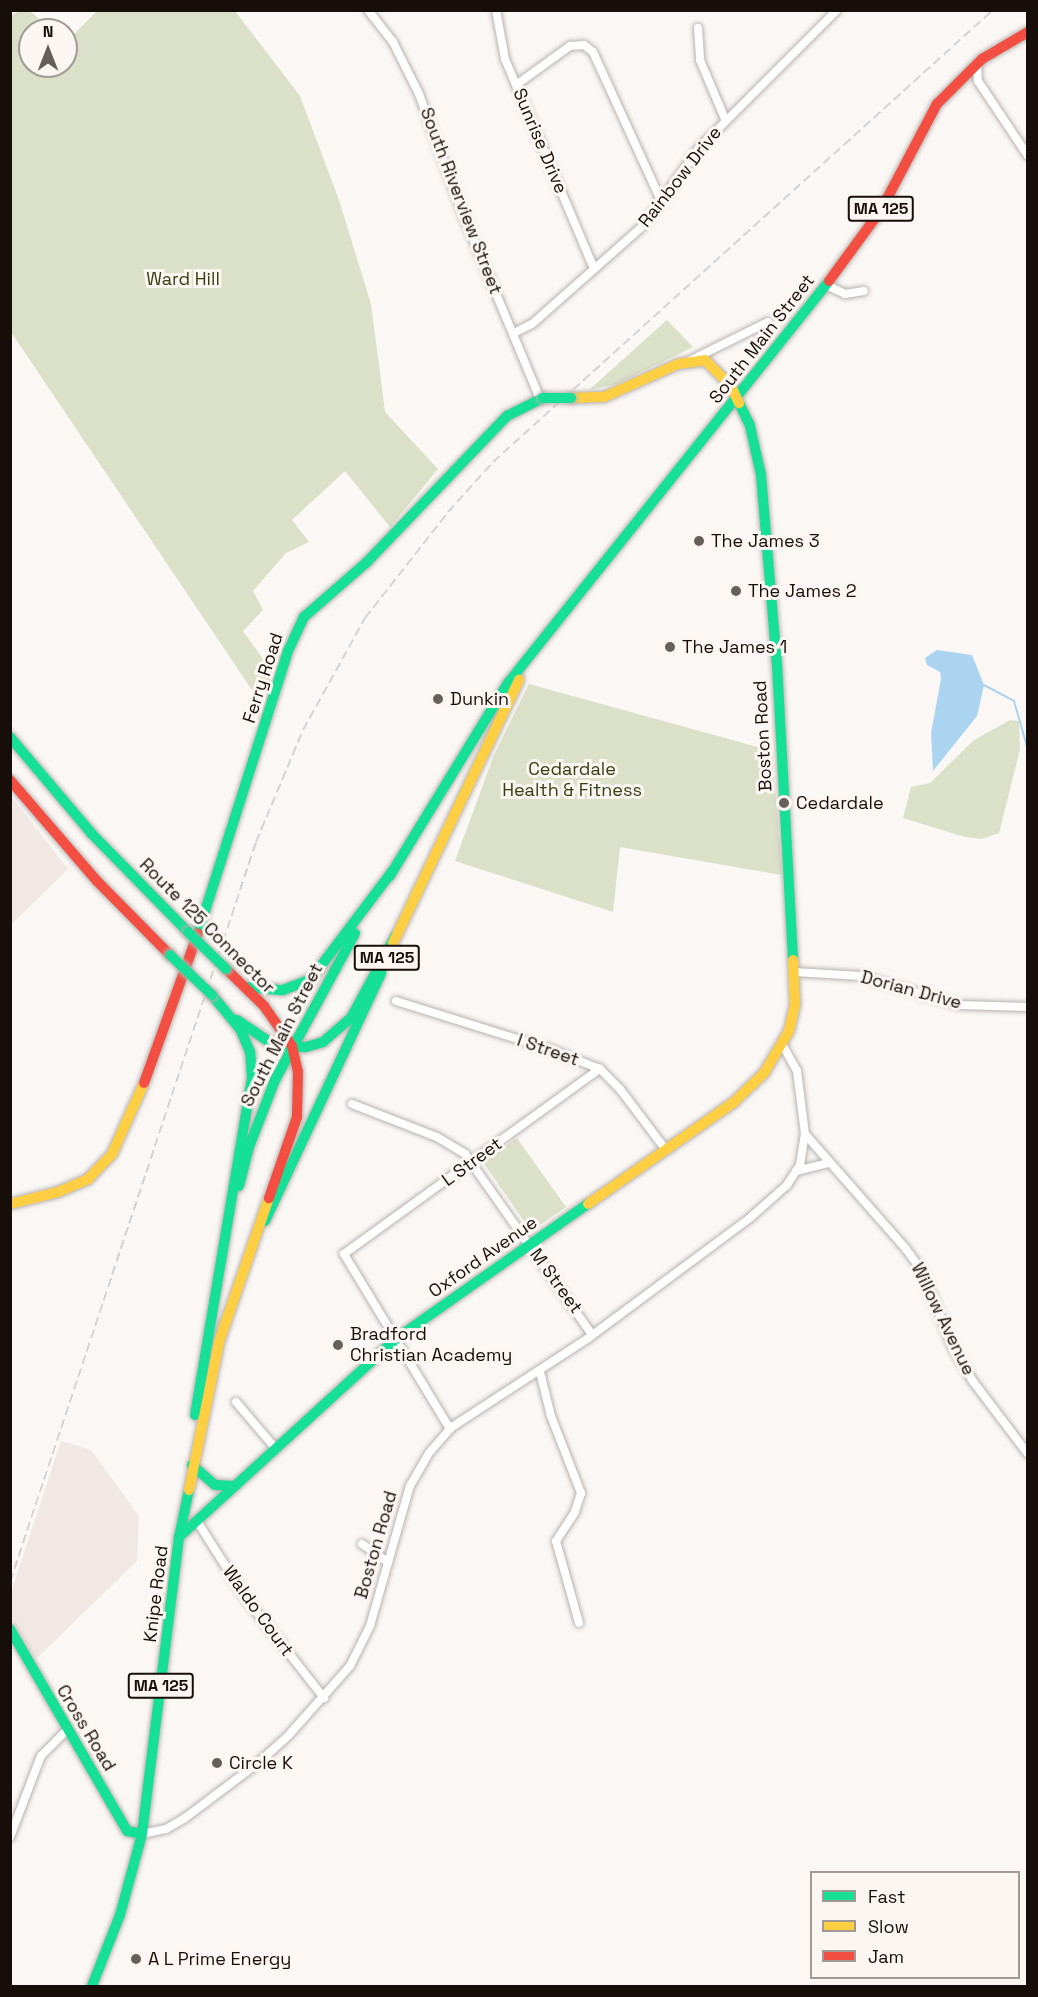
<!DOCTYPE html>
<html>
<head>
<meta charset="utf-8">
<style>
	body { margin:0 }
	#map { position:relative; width:1038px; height:1997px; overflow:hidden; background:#faf7f5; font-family:"Space Grotesk",sans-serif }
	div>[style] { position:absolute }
	.built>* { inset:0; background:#f2e8e3 }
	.green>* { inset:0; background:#dbe0c8 }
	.water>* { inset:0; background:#aad4ef }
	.stream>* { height:2px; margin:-1px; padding:0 1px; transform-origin:1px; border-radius:1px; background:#aad4ef }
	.roads { filter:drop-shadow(0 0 2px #b9b3af) drop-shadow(0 0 2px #b9b3af) }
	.street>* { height:8px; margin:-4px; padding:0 4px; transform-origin:4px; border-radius:4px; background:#fefefe }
	.fast>* { height:10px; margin:-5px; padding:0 5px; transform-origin:5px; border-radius:5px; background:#16e098 }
	.slow>* { height:10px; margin:-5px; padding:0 5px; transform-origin:5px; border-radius:5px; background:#ffcf43 }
	.jam>* { height:10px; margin:-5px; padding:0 5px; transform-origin:5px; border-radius:5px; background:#f24e42 }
	.rail>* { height:2px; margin-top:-1px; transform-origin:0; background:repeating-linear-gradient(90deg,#d5d4d4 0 9px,transparent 0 13.5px) }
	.bridges { filter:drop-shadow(0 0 2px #b9b3af) drop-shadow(0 0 2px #b9b3af) }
	.fast-bridge>* { height:10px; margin:-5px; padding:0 5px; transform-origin:5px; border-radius:5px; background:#16e098 }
	.dots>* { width:16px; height:16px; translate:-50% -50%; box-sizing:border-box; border:3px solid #fcf6f3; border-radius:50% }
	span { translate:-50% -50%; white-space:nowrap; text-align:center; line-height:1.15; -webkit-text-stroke:6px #fcf6f3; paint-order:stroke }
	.shield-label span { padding:2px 4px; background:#fcf6f3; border:2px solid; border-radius:4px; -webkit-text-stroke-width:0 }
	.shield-label { font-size:16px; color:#170e09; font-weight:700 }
	.street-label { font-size:18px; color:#170e09 }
	.park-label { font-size:18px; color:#343e10 }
	.poi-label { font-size:18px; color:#170e09 }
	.left { translate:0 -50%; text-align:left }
	.frame { position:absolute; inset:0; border:12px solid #170e09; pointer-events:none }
	.legend { position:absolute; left:810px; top:1871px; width:210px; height:108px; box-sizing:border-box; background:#fcf6f3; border:2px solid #a09995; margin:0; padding:8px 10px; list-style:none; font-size:18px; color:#170e09 }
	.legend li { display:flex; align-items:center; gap:12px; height:30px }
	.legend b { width:30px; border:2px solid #a09995 }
	.north { position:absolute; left:18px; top:18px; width:60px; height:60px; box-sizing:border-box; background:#fcf6f3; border:2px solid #a09995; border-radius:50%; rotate:0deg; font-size:16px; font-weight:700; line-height:24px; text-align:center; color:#170e09 }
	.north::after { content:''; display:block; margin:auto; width:21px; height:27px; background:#66605c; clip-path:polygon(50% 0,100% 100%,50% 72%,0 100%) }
</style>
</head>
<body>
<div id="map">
	<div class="built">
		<i style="clip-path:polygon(11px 796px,68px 869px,11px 925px)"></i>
		<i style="clip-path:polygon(61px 1441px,91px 1450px,139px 1516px,137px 1561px,36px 1659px,11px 1618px,11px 1592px)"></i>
	</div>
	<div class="green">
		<i style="clip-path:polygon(20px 11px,30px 11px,52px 30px,30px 30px,30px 66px,66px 66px,66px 42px,97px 11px,235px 11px,300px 96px,339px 200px,371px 304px,385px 412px,438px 469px,390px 527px,345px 471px,292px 520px,309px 542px,286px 553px,253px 591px,263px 610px,243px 631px,273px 673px,266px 700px,254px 693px,11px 332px,10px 16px)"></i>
		<i style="clip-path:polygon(667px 320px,693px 347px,617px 384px,589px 390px)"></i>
		<i style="clip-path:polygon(529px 684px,772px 751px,782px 875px,620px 847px,613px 912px,455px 861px,494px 755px)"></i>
		<i style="clip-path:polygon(1010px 720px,1019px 721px,1020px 749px,999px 833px,982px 839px,965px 837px,903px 818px,911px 787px,930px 783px,974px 740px)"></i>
		<i style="clip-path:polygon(517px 1138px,566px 1207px,531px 1231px,483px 1162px)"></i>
	</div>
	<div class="water">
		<i style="clip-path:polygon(937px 650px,972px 655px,984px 685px,977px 716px,933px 771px,931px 733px,941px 679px,940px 672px,927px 665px,925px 658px)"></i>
	</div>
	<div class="stream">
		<i style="left:984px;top:685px;width:34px;rotate:28deg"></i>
		<i style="left:1014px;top:701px;width:51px;rotate:74.1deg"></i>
	</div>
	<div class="roads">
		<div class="street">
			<i style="left:368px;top:10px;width:41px;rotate:52deg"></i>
			<i style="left:393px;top:42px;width:58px;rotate:63.4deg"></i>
			<i style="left:419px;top:94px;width:131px;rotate:69.9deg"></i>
			<i style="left:464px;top:217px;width:197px;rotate:67.3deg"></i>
			<i style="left:496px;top:10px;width:50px;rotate:79.6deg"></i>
			<i style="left:505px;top:59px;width:228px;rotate:67deg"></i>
			<i style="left:698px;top:28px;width:32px;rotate:86deg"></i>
			<i style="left:700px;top:60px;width:64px;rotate:67deg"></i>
			<i style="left:977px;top:64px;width:17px;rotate:87deg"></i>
			<i style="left:978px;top:81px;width:90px;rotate:56.3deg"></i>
			<i style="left:516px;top:85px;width:67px;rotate:-35.8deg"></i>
			<i style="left:570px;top:46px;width:14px;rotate:-4deg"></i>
			<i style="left:584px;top:45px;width:11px;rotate:38deg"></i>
			<i style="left:593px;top:52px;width:166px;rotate:65.4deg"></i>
			<i style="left:826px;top:285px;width:21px;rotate:25deg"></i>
			<i style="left:845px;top:294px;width:19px;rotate:-9deg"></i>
			<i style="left:514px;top:333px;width:20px;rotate:-27deg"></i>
			<i style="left:532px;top:324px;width:149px;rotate:-41.5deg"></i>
			<i style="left:644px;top:225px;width:95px;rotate:-54.5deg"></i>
			<i style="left:699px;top:148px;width:195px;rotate:-45deg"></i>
			<i style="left:691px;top:360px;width:86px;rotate:-26.3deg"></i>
			<i style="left:794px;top:972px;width:67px;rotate:3.4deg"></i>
			<i style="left:861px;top:976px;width:102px;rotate:16.5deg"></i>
			<i style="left:959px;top:1005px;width:69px;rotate:1.7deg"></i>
			<i style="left:396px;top:1001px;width:164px;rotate:17.4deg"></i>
			<i style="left:552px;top:1050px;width:52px;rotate:21.6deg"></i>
			<i style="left:600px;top:1069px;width:28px;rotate:45deg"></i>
			<i style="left:620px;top:1089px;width:76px;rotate:53deg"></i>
			<i style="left:352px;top:1104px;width:91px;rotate:21.2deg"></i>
			<i style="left:437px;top:1137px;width:33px;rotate:31deg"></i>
			<i style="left:465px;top:1154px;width:221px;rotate:54.9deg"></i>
			<i style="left:805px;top:1134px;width:153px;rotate:48.7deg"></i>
			<i style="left:906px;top:1249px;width:27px;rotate:54deg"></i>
			<i style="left:922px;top:1271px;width:83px;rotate:68.1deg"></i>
			<i style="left:953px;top:1348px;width:37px;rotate:59deg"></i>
			<i style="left:972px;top:1380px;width:93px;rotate:52.9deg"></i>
			<i style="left:796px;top:1171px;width:33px;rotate:-14deg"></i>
			<i style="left:540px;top:1372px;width:45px;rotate:76deg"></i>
			<i style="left:551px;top:1416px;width:83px;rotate:68.7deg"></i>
			<i style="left:581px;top:1493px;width:20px;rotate:108deg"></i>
			<i style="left:575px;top:1512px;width:35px;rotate:123deg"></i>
			<i style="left:556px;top:1541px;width:85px;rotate:74.3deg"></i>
			<i style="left:236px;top:1402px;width:62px;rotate:49.6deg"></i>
			<i style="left:450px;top:1429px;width:205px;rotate:-121.2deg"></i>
			<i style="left:344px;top:1254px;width:316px;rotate:-35.9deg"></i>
			<i style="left:197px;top:1521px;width:93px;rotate:57.7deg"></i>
			<i style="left:247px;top:1600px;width:125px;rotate:51.8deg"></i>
			<i style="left:362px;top:1544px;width:32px;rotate:35deg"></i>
			<i style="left:142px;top:1834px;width:25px;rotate:-12deg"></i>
			<i style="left:166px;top:1829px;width:22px;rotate:-30deg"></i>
			<i style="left:185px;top:1818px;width:91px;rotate:-37deg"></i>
			<i style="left:258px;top:1763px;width:40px;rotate:-42deg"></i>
			<i style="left:288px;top:1736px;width:94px;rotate:-48.5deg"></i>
			<i style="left:350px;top:1666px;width:45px;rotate:-63.4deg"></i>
			<i style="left:370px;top:1626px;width:146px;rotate:-74.1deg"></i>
			<i style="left:410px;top:1486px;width:38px;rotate:-60deg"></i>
			<i style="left:429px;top:1453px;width:35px;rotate:-49deg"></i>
			<i style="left:452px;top:1427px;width:161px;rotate:-33.1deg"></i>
			<i style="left:587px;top:1339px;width:204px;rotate:-36.6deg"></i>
			<i style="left:751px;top:1217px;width:48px;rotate:-41.6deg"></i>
			<i style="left:787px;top:1185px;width:24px;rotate:-57deg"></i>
			<i style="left:800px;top:1165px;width:31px;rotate:-81deg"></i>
			<i style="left:805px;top:1134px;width:64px;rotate:-97.2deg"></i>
			<i style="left:797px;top:1071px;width:29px;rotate:-119deg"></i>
			<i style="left:10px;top:1837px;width:87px;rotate:-69.1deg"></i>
			<i style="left:41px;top:1756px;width:38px;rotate:-45deg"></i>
		</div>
		<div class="fast">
			<i style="left:739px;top:403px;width:25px;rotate:64deg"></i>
			<i style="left:750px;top:426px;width:50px;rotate:77.3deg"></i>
			<i style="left:761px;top:475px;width:190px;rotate:85.2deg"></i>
			<i style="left:777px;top:664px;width:296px;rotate:86.9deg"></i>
			<i style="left:10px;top:737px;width:126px;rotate:49.8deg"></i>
			<i style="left:91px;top:833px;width:139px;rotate:45.6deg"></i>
			<i style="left:389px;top:877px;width:228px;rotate:-58.5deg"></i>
			<i style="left:508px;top:683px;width:514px;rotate:-51.39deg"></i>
			<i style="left:198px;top:933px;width:296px;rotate:-72.3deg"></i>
			<i style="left:288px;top:651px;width:38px;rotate:-65deg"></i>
			<i style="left:304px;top:617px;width:82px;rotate:-41.1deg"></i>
			<i style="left:366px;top:563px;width:204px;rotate:-46.2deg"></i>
			<i style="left:507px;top:416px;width:40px;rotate:-26.6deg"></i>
			<i style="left:246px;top:987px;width:37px;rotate:5deg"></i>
			<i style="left:283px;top:990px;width:30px;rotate:-21deg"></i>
			<i style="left:311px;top:979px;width:136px;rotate:-53deg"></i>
			<i style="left:237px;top:1020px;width:41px;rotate:34.1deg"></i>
			<i style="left:271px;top:1043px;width:35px;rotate:7deg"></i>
			<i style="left:306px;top:1047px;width:18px;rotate:-16deg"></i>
			<i style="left:323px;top:1042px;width:37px;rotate:-41deg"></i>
			<i style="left:351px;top:1018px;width:94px;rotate:-61.5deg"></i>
			<i style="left:239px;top:1186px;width:40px;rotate:-75.6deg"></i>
			<i style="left:249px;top:1147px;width:72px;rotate:-68.8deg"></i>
			<i style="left:275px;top:1080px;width:167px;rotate:-61.4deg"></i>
			<i style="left:265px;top:1221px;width:274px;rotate:-64.9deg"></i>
			<i style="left:195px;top:1415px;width:342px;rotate:-80.4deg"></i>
			<i style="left:252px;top:1078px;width:26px;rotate:-94deg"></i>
			<i style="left:250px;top:1052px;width:25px;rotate:-113deg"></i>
			<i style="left:240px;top:1029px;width:44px;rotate:-129.5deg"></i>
			<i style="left:192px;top:1465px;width:30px;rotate:41deg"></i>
			<i style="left:215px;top:1485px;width:20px;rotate:3deg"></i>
			<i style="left:179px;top:1537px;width:295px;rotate:-42.4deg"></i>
			<i style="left:397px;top:1338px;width:233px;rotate:-35.1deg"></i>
			<i style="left:10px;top:1629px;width:233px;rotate:59.9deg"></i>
			<i style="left:127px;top:1831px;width:15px;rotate:11deg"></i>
			<i style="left:92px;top:1986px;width:76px;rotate:-68.5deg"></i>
			<i style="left:120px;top:1915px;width:84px;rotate:-74.8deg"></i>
			<i style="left:142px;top:1834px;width:299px;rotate:-82.9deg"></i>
			<i style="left:179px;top:1537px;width:48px;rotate:-78deg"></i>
		</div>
		<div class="slow">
			<i style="left:571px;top:398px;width:33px;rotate:-2deg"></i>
			<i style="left:604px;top:397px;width:81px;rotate:-24deg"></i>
			<i style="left:678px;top:364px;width:27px;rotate:-8deg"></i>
			<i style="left:705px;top:360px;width:37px;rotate:45deg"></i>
			<i style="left:731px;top:386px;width:19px;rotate:65deg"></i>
			<i style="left:393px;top:943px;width:292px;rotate:-64.4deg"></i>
			<i style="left:10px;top:1204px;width:49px;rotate:-14deg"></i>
			<i style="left:58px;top:1192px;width:33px;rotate:-23deg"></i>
			<i style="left:88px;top:1179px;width:35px;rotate:-46deg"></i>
			<i style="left:112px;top:1154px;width:78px;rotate:-65.7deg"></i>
			<i style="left:588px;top:1204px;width:178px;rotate:-34.9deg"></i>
			<i style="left:734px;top:1102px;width:42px;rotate:-44deg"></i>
			<i style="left:764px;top:1073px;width:49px;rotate:-59.2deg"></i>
			<i style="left:789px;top:1031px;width:27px;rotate:-77deg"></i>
			<i style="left:795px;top:1005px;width:45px;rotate:-92.5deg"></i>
			<i style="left:189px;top:1490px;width:151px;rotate:-78.5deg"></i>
			<i style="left:219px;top:1342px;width:152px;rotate:-70.9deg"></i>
		</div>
		<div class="jam">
			<i style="left:829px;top:281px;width:88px;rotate:-53.8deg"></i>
			<i style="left:881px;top:210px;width:120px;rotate:-62.2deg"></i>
			<i style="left:937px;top:104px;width:64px;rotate:-45deg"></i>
			<i style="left:982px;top:59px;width:53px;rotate:-30.4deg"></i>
			<i style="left:10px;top:780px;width:133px;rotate:49.3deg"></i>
			<i style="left:97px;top:881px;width:104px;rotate:45.4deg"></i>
			<i style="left:226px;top:969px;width:53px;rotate:44.2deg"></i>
			<i style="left:264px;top:1006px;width:49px;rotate:55deg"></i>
			<i style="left:292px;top:1046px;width:27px;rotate:77deg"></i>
			<i style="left:298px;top:1072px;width:45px;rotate:91.3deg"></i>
			<i style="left:297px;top:1117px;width:86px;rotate:109.1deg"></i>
			<i style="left:144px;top:1083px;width:159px;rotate:-70.2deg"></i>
		</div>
	</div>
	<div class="rail">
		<i style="left:10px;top:1582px;width:780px;rotate:-71.61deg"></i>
		<i style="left:256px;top:842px;width:121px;rotate:-67.2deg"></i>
		<i style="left:303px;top:730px;width:128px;rotate:-61deg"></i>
		<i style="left:365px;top:618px;width:135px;rotate:-51.9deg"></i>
		<i style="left:448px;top:512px;width:67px;rotate:-48deg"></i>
		<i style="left:493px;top:462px;width:674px;rotate:-42.11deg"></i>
	</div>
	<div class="bridges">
		<div class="fast-bridge">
			<i style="left:543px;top:398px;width:28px"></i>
			<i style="left:188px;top:932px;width:53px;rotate:44.2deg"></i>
			<i style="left:170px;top:955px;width:58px;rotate:43.6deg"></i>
		</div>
	</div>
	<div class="dots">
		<i style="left:699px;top:541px;background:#66605c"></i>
		<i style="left:736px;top:591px;background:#66605c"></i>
		<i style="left:670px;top:647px;background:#66605c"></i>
		<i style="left:438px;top:699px;background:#66605c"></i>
		<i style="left:784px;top:803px;background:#66605c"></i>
		<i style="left:338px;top:1345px;background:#66605c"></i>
		<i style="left:217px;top:1763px;background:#66605c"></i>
		<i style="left:136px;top:1959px;background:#66605c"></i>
	</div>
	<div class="shield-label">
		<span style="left:881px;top:209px">MA 125</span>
		<span style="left:387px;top:958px">MA 125</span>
		<span style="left:161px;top:1686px">MA 125</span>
	</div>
	<div class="street-label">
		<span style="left:540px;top:141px;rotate:67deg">Sunrise Drive</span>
		<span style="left:680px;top:177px;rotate:-52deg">Rainbow Drive</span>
		<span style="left:461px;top:201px;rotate:69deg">South Riverview Street</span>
		<span style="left:762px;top:339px;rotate:-52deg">South Main Street</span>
		<span style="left:263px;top:678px;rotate:-72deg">Ferry Road</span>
		<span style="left:763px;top:736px;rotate:-93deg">Boston Road</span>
		<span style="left:207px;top:926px;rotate:45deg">Route 125 Connector</span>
		<span style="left:911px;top:990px;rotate:15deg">Dorian Drive</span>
		<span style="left:282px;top:1035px;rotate:-63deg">South Main Street</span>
		<span style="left:548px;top:1050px;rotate:19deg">I Street</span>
		<span style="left:472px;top:1162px;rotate:-36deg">L Street</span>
		<span style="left:483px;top:1257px;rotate:-35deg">Oxford Avenue</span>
		<span style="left:556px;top:1281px;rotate:54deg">M Street</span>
		<span style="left:943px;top:1319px;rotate:64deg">Willow Avenue</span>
		<span style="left:376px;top:1545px;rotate:-74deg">Boston Road</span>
		<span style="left:156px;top:1594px;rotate:-83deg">Knipe Road</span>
		<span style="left:258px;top:1611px;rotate:54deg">Waldo Court</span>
		<span style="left:86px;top:1728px;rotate:59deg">Cross Road</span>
	</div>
	<div class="park-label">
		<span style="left:183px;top:279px">Ward Hill</span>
		<span style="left:572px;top:780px">Cedardale<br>Health &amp; Fitness</span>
	</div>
	<div class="poi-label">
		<span class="left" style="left:711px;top:541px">The James 3</span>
		<span class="left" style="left:748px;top:591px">The James 2</span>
		<span class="left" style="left:682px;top:647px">The James 1</span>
		<span class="left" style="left:450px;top:699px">Dunkin</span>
		<span class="left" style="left:796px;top:803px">Cedardale</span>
		<span class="left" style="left:350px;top:1345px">Bradford<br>Christian Academy</span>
		<span class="left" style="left:229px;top:1763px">Circle K</span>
		<span class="left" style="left:148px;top:1959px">A L Prime Energy</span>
	</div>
	<div class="frame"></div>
	<ul class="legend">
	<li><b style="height:8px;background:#16e098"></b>Fast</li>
	<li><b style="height:8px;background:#ffcf43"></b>Slow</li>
	<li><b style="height:8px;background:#f24e42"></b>Jam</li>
	</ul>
	<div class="north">N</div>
</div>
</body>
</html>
